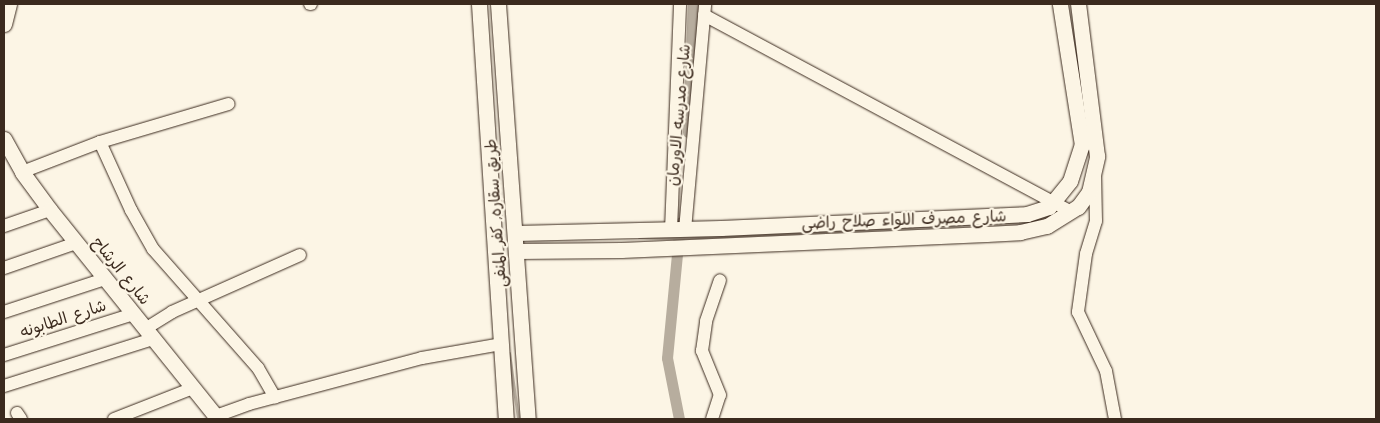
<!DOCTYPE html>
<html>
<head>
<meta charset="utf-8">
<style>
	body { margin:0 }
	#map { position:relative; width:1380px; height:423px; overflow:hidden; background:#fcf5e5; font-family:"Architects Daughter","Playpen Sans Arabic",sans-serif }
	div>[style] { position:absolute }
	.stream>* { height:3px; margin:-1.5px; padding:0 1.5px; transform-origin:1.5px; border-radius:1.5px; background:#b7ad9e }
	.canal>* { height:11px; margin:-5.5px; padding:0 5.5px; transform-origin:5.5px; border-radius:5.5px; background:#b7ad9e }
	.roads { filter:drop-shadow(0 0 1px #3b2a1e) drop-shadow(0 0 1px #3b2a1e) }
	.minor>* { height:12px; margin:-6px; padding:0 6px; transform-origin:6px; border-radius:6px; background:#fcf5e5 }
	.tertiary>* { height:15px; margin:-7.5px; padding:0 7.5px; transform-origin:7.5px; border-radius:7.5px; background:#fcf5e5 }
	span { translate:-50% -50%; white-space:nowrap; text-align:center; line-height:1.15; -webkit-text-stroke:4.5px #fcf5e5; paint-order:stroke }
	.street-label { font-size:16px; color:#3b2a1e }
	.frame { position:absolute; inset:0; border:5px solid #3b2a1e; pointer-events:none }
</style>
</head>
<body>
<div id="map">
	<div class="stream">
		<i style="left:1031px;top:220px;width:20px;rotate:-11deg"></i>
		<i style="left:639px;top:237px;width:40px;rotate:1.4deg"></i>
		<i style="left:679px;top:238px;width:345px;rotate:-2.8deg"></i>
		<i style="left:509px;top:353px;width:67px;rotate:82.2deg"></i>
	</div>
	<div class="canal">
		<i style="left:688px;top:132px;width:128px;rotate:-87.8deg"></i>
		<i style="left:679px;top:419px;width:62px;rotate:-101.1deg"></i>
		<i style="left:667px;top:358px;width:136px;rotate:-84.5deg"></i>
	</div>
	<div class="roads">
		<div class="minor">
			<i style="left:310px;top:4px;width:1px"></i>
			<i style="left:704px;top:15px;width:417px;rotate:28.2deg"></i>
			<i style="left:100px;top:142px;width:75px;rotate:65.5deg"></i>
			<i style="left:131px;top:210px;width:45px;rotate:60.6deg"></i>
			<i style="left:153px;top:249px;width:159px;rotate:48.6deg"></i>
			<i style="left:258px;top:368px;width:34px;rotate:60deg"></i>
			<i style="left:22px;top:172px;width:84px;rotate:-21deg"></i>
			<i style="left:100px;top:142px;width:134px;rotate:-16.5deg"></i>
			<i style="left:1095px;top:174px;width:47px;rotate:88.8deg"></i>
			<i style="left:1096px;top:221px;width:34px;rotate:107deg"></i>
			<i style="left:1086px;top:254px;width:59px;rotate:97.9deg"></i>
			<i style="left:1078px;top:312px;width:65px;rotate:64.6deg"></i>
			<i style="left:1106px;top:371px;width:49px;rotate:79.4deg"></i>
			<i style="left:4px;top:226px;width:49px;rotate:-19.2deg"></i>
			<i style="left:671px;top:230px;width:226px;rotate:-87.7deg"></i>
			<i style="left:685px;top:230px;width:227px;rotate:-84.9deg"></i>
			<i style="left:4px;top:268px;width:76px;rotate:-19.1deg"></i>
			<i style="left:4px;top:312px;width:106px;rotate:-18.1deg"></i>
			<i style="left:145px;top:329px;width:32px;rotate:-32deg"></i>
			<i style="left:172px;top:312px;width:140px;rotate:-24deg"></i>
			<i style="left:4px;top:355px;width:135px;rotate:-17.6deg"></i>
			<i style="left:4px;top:386px;width:156px;rotate:-17.5deg"></i>
			<i style="left:17px;top:413px;width:7px;rotate:56deg"></i>
			<i style="left:216px;top:416px;width:35px;rotate:-20deg"></i>
			<i style="left:249px;top:404px;width:179px;rotate:-14.9deg"></i>
			<i style="left:422px;top:358px;width:80px;rotate:-10deg"></i>
			<i style="left:114px;top:419px;width:85px;rotate:-21.4deg"></i>
			<i style="left:712px;top:419px;width:25px;rotate:-72deg"></i>
			<i style="left:720px;top:395px;width:48px;rotate:-112.2deg"></i>
			<i style="left:702px;top:351px;width:30px;rotate:-82deg"></i>
			<i style="left:706px;top:321px;width:43px;rotate:-71.1deg"></i>
		</div>
		<div class="tertiary">
			<i style="left:479px;top:4px;width:416px;rotate:86.3deg"></i>
			<i style="left:498px;top:4px;width:416px;rotate:85.9deg"></i>
			<i style="left:4px;top:24px;width:21px;rotate:-76deg"></i>
			<i style="left:4px;top:139px;width:38px;rotate:61deg"></i>
			<i style="left:22px;top:172px;width:47px;rotate:53.6deg"></i>
			<i style="left:50px;top:210px;width:268px;rotate:51.2deg"></i>
			<i style="left:516px;top:233px;width:205px;rotate:-1.4deg"></i>
			<i style="left:721px;top:228px;width:306px;rotate:-2.6deg"></i>
			<i style="left:1027px;top:214px;width:23px;rotate:-18deg"></i>
			<i style="left:1049px;top:207px;width:33px;rotate:-51deg"></i>
			<i style="left:1070px;top:181px;width:38px;rotate:-72deg"></i>
			<i style="left:1082px;top:145px;width:143px;rotate:-98.9deg"></i>
			<i style="left:516px;top:251px;width:105px;rotate:-0.5deg"></i>
			<i style="left:621px;top:250px;width:365px;rotate:-2.5deg"></i>
			<i style="left:986px;top:234px;width:34px;rotate:-3deg"></i>
			<i style="left:1020px;top:232px;width:28px;rotate:-13deg"></i>
			<i style="left:1047px;top:226px;width:36px;rotate:-32deg"></i>
			<i style="left:1078px;top:207px;width:19px;rotate:-54deg"></i>
			<i style="left:1089px;top:192px;width:37px;rotate:-77deg"></i>
			<i style="left:1097px;top:156px;width:153px;rotate:-97.1deg"></i>
		</div>
	</div>
	<div class="street-label">
		<span style="left:679px;top:115px;rotate:-85deg">شارع مدرسه الاورمان</span>
		<span style="left:496px;top:213px;rotate:-94deg">طريق سقاره, كفر المنفى</span>
		<span style="left:904px;top:220px;rotate:-2deg">شارع مصرف اللواء صلاح راضى</span>
		<span style="left:121px;top:271px;rotate:51deg">شارع الرشاح</span>
		<span style="left:63px;top:319px;rotate:-18deg">شارع الطابونه</span>
	</div>
	<div class="frame"></div>
</div>
</body>
</html>
